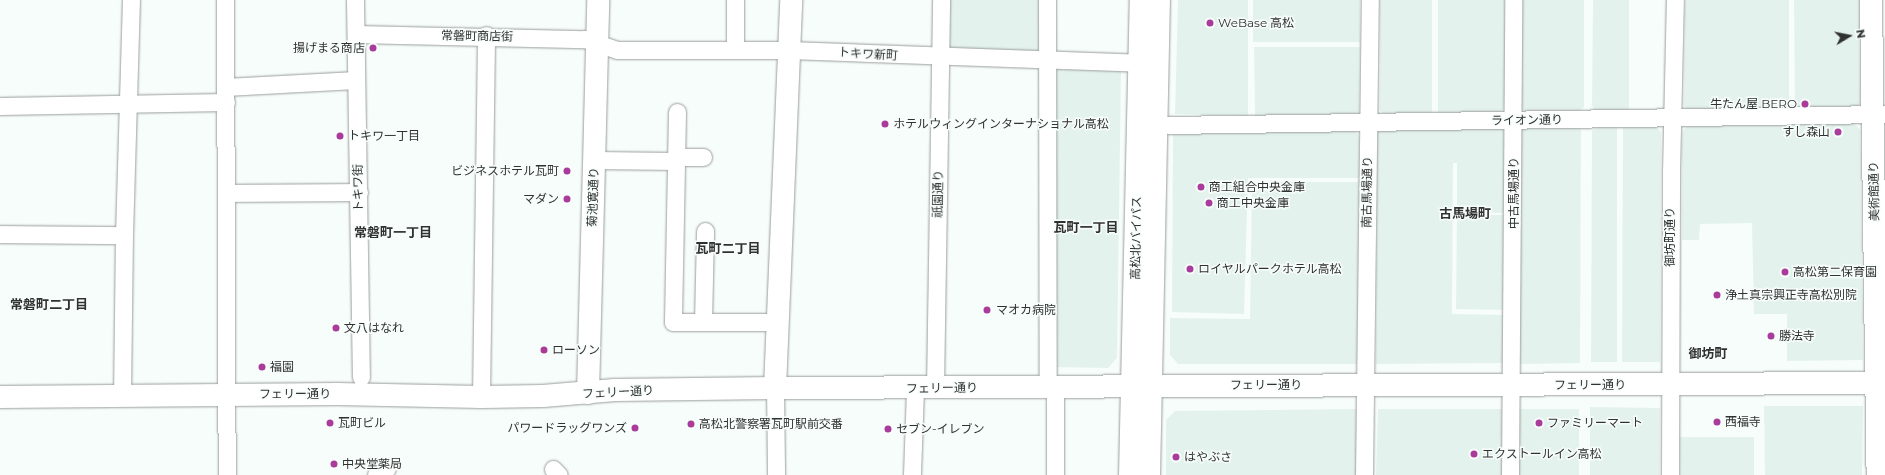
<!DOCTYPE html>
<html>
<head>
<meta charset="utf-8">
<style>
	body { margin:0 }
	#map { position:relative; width:1885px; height:475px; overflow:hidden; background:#f7fdfb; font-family:Montserrat,"Noto Sans JP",sans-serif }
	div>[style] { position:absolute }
	.built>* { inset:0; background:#e4f2ed }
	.roads { filter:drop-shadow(0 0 1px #999e9c) drop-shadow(0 0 1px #999e9c) }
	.street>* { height:17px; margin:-8.5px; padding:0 8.5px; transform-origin:8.5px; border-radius:8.5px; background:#fff }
	.secondary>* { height:22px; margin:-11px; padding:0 11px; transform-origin:11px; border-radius:11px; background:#fff }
	.highway>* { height:22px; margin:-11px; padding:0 11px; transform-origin:11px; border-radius:11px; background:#fff }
	.dots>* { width:11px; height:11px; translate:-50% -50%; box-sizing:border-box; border:2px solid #f7fdfb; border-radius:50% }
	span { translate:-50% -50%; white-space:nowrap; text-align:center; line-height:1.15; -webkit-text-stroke:3px #f7fdfb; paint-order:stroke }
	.poi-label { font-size:12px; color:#303231 }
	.left { translate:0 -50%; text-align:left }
	.right { translate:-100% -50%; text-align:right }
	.street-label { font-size:12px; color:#303231 }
	.neighbourhood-label { font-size:13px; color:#303231; font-weight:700 }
	.north { position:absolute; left:1829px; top:16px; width:40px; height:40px; -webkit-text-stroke:3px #f7fdfb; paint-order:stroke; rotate:80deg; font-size:11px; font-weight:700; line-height:16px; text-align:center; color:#303231 }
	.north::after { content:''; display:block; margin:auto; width:14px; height:18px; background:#303231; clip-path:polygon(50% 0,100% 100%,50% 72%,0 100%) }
</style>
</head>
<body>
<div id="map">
	<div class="built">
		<i style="clip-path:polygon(948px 0,1041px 0,1041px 54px,947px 52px)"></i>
		<i style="clip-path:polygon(1178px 0,1248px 0,1248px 116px,1175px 114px)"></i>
		<i style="clip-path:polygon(1253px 0,1360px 0,1360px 42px,1253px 42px)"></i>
		<i style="clip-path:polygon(1380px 0,1432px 0,1432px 115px,1385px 116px,1380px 110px)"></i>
		<i style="clip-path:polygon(1438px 0,1506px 0,1506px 106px,1498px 115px,1438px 115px)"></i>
		<i style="clip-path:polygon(1520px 0,1584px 0,1584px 107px,1578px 112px,1527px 113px,1521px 107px)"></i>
		<i style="clip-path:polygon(1593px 0,1629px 0,1629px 112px,1597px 112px,1592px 106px)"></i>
		<i style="clip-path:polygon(1685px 0,1789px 0,1789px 110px,1688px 111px,1684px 105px)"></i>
		<i style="clip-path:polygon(1794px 0,1859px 0,1860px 103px,1855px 109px,1795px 110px)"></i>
		<i style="clip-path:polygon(1254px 47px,1360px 47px,1359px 115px,1255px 116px)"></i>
		<i style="clip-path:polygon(1051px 69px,1121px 71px,1117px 358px,1108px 368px,1052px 367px)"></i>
		<i style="clip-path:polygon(1854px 123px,1860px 130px,1863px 360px,1787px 361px,1787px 314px,1754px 314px,1752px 223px,1700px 224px,1699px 240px,1682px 240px,1682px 132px,1688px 125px)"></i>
		<i style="clip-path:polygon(1623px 125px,1656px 126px,1661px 132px,1660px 362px,1622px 362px)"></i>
		<i style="clip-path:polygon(1598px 126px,1617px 126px,1617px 362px,1591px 362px,1592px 131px)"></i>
		<i style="clip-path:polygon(1502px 127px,1507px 135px,1506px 213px,1457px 212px,1457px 163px,1453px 163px,1452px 314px,1505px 315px,1505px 363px,1376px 364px,1377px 133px,1381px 128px)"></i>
		<i style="clip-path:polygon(1526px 127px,1579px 127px,1581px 130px,1580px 363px,1520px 364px,1520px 132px)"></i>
		<i style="clip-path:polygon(1354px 129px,1359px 136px,1359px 178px,1248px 178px,1244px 314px,1172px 312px,1173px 133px)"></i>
		<i style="clip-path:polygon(1252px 182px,1359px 182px,1358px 364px,1178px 364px,1170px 355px,1170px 318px,1250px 319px)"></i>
		<i style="clip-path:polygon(1457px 215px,1506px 215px,1505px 310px,1456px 309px)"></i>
		<i style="clip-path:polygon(1764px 406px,1863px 406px,1862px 475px,1765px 475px)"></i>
		<i style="clip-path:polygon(1590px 407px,1660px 408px,1660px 475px,1590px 475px)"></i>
		<i style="clip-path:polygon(1358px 409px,1358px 475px,1166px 475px,1166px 420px,1175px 411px)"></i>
		<i style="clip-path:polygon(1378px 409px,1502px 409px,1502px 475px,1376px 475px)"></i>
		<i style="clip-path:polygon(1516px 409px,1579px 409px,1579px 475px,1515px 475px)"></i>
		<i style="clip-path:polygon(1679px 437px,1754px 437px,1754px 475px,1680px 475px)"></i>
	</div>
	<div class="roads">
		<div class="street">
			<i style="left:225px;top:0;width:475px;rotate:89.8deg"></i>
			<i style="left:355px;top:0;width:377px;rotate:89.1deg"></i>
			<i style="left:1047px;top:0;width:387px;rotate:89.9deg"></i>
			<i style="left:356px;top:34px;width:229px;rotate:1.3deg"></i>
			<i style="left:585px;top:39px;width:34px;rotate:19deg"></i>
			<i style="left:617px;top:50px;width:172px"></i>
			<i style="left:789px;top:50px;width:350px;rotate:2.1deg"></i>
			<i style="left:735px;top:49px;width:49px;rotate:-90deg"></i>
			<i style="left:225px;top:87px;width:131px;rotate:-3.1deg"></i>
			<i style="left:0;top:106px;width:226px;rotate:-1deg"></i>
			<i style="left:677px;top:112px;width:210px;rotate:91.1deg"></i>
			<i style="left:673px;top:322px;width:104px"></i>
			<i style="left:1168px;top:125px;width:717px;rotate:-0.88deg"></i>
			<i style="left:594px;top:160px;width:82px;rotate:0.7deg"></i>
			<i style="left:676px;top:161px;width:5px;rotate:-53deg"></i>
			<i style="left:679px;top:157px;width:24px"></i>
			<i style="left:227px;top:193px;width:132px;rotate:-0.4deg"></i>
			<i style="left:0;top:234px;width:124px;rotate:0.5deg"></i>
			<i style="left:703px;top:322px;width:91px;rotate:-88.7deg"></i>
			<i style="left:775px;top:388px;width:87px;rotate:89.3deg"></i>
			<i style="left:935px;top:388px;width:388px;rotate:-89.1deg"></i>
			<i style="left:122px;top:397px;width:162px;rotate:-89.3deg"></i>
			<i style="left:124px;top:235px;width:235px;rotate:-88.3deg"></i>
			<i style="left:481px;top:397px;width:362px;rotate:-89.2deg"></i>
			<i style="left:553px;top:469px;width:8px;rotate:45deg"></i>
			<i style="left:376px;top:475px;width:13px;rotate:-32deg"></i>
			<i style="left:912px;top:475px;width:87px;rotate:-88deg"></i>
			<i style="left:1055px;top:475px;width:88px;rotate:-90deg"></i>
			<i style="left:1364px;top:475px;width:475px;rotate:-89.3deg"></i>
			<i style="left:1510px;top:475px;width:475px;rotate:-89.6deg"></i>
			<i style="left:1670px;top:475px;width:303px;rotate:-89.8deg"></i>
			<i style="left:1671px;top:172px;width:172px;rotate:-88.7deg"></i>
		</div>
		<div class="secondary">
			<i style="left:1871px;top:0;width:475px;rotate:89.2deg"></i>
			<i style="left:775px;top:388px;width:388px;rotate:-87.6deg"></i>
			<i style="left:588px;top:393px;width:393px;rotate:-88.5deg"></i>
			<i style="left:0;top:397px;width:337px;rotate:-0.5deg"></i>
			<i style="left:337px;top:394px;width:144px;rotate:1.2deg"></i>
			<i style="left:481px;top:397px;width:62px;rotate:-0.9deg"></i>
			<i style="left:543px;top:396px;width:72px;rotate:-4.8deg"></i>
			<i style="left:615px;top:390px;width:160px;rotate:-0.7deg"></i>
			<i style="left:775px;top:388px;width:1110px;rotate:-0.26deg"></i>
		</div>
		<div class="highway">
			<i style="left:1130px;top:475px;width:475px;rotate:-88.7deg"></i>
			<i style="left:1149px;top:475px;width:475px;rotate:-88.8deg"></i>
		</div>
	</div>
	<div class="dots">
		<i style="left:1210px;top:23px;background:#a93c9a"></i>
		<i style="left:373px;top:48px;background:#a93c9a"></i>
		<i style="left:1805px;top:104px;background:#a93c9a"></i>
		<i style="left:885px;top:124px;background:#a93c9a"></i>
		<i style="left:1838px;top:132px;background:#a93c9a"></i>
		<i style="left:340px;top:136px;background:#a93c9a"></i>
		<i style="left:567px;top:171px;background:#a93c9a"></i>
		<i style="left:1201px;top:187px;background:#a93c9a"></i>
		<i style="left:567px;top:199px;background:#a93c9a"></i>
		<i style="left:1209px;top:203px;background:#a93c9a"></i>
		<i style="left:1190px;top:269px;background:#a93c9a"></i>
		<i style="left:1785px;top:272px;background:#a93c9a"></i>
		<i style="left:1717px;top:295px;background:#a93c9a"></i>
		<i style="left:987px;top:310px;background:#a93c9a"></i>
		<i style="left:336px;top:328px;background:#a93c9a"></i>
		<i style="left:1771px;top:336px;background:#a93c9a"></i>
		<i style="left:544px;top:350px;background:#a93c9a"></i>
		<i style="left:262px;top:367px;background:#a93c9a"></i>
		<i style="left:1717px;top:422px;background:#a93c9a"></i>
		<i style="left:330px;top:423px;background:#a93c9a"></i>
		<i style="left:1539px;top:423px;background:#a93c9a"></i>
		<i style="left:691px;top:424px;background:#a93c9a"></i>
		<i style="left:635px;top:428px;background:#a93c9a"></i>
		<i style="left:888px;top:429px;background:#a93c9a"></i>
		<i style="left:1474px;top:454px;background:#a93c9a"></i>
		<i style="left:1176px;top:457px;background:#a93c9a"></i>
		<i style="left:334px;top:464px;background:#a93c9a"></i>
	</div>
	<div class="poi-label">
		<span class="left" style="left:1218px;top:23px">WeBase 高松</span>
		<span class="right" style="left:365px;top:48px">揚げまる商店</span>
		<span class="right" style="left:1797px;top:104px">牛たん屋 BERO</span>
		<span class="left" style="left:893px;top:124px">ホテルウィングインターナショナル高松</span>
		<span class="right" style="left:1830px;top:132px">すし森山</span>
		<span class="left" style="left:348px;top:136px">トキワ一丁目</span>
		<span class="right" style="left:559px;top:171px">ビジネスホテル瓦町</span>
		<span class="left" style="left:1209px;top:187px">商工組合中央金庫</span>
		<span class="right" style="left:559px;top:199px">マダン</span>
		<span class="left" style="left:1217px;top:203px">商工中央金庫</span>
		<span class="left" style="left:1198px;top:269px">ロイヤルパークホテル高松</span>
		<span class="left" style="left:1793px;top:272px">高松第二保育園</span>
		<span class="left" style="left:1725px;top:295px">浄土真宗興正寺高松別院</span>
		<span class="left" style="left:996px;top:310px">マオカ病院</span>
		<span class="left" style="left:344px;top:328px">文八はなれ</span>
		<span class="left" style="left:1779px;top:336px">勝法寺</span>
		<span class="left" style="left:552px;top:350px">ローソン</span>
		<span class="left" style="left:270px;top:367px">福園</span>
		<span class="left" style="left:1725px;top:422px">西福寺</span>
		<span class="left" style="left:338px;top:423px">瓦町ビル</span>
		<span class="left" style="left:1547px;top:423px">ファミリーマート</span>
		<span class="left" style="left:699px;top:424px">高松北警察署瓦町駅前交番</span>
		<span class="right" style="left:627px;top:428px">パワードラッグワンズ</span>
		<span class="left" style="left:896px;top:429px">セブン-イレブン</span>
		<span class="left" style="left:1482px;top:454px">エクストールイン高松</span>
		<span class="left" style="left:1184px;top:457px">はやぶさ</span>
		<span class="left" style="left:342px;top:464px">中央堂薬局</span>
	</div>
	<div class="street-label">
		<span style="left:477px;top:36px;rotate:1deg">常磐町商店街</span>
		<span style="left:868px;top:54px;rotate:3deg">トキワ新町</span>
		<span style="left:1527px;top:120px;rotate:-1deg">ライオン通り</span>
		<span style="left:358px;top:188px;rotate:-91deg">トキワ街</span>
		<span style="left:1874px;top:191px;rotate:-91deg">美術館通り</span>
		<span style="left:1367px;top:192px;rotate:-89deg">南古馬場通り</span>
		<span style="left:1514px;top:193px;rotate:-90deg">中古馬場通り</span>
		<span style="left:938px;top:194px;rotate:-89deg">祇園通り</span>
		<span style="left:593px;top:197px;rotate:-88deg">菊池寛通り</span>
		<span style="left:1670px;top:237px;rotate:-90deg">御坊町通り</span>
		<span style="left:1136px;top:238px;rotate:-89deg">高松北バイパス</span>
		<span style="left:1266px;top:385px">フェリー通り</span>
		<span style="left:1590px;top:385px">フェリー通り</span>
		<span style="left:942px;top:388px;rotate:-1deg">フェリー通り</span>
		<span style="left:618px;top:392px;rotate:-3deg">フェリー通り</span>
		<span style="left:295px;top:394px">フェリー通り</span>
	</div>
	<div class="neighbourhood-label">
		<span style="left:1465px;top:213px">古馬場町</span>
		<span style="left:1086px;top:227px">瓦町一丁目</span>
		<span style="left:393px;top:232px">常磐町一丁目</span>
		<span style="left:728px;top:248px">瓦町二丁目</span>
		<span style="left:49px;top:304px">常磐町二丁目</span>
		<span style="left:1708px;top:353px">御坊町</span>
	</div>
	<div class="north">N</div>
</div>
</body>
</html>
